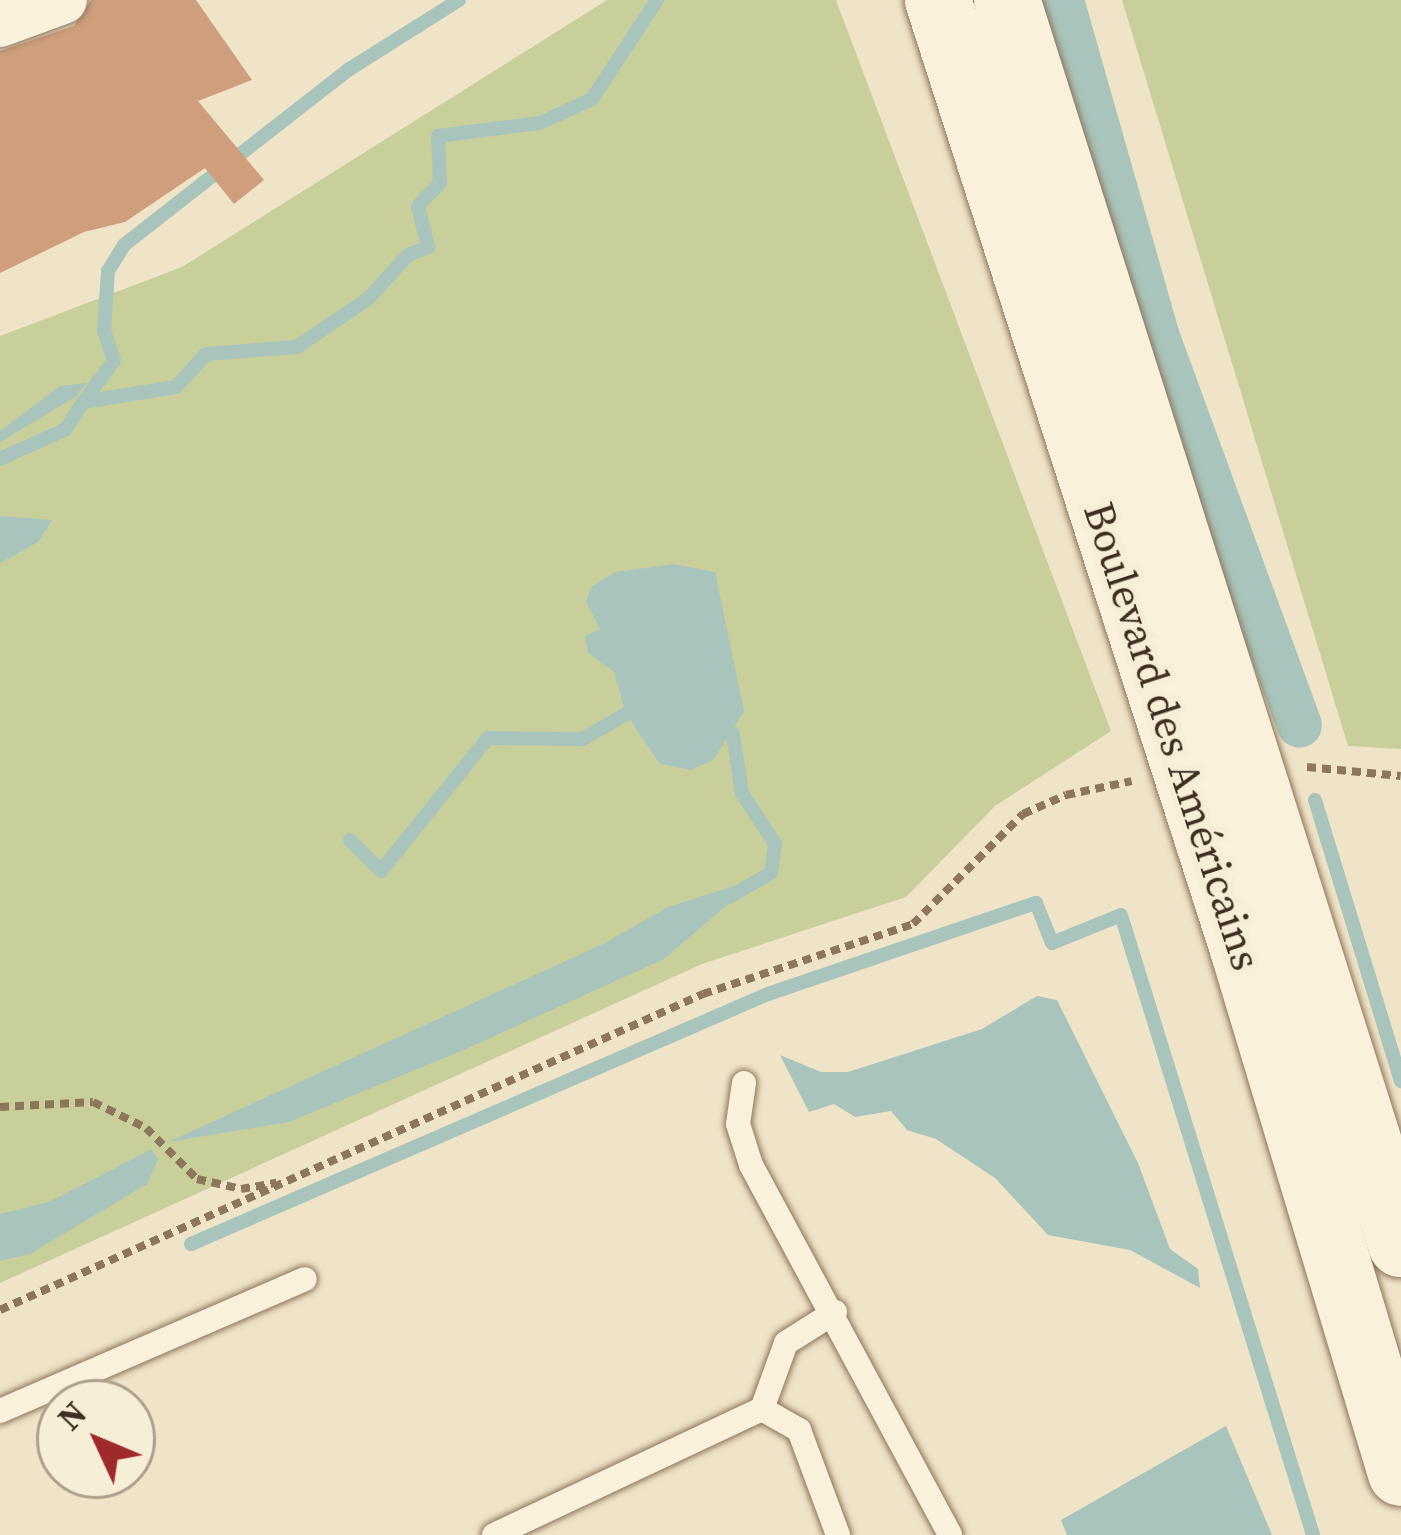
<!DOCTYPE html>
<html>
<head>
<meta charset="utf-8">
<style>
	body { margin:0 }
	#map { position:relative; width:1401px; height:1535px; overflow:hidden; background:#f0e4c8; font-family:"Source Serif 4",serif }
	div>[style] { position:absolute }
	.green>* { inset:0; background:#c9cf9b }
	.water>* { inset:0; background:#a9c4bc }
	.stream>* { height:14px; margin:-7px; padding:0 7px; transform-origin:7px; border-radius:7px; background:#a9c4bc }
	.canal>* { height:45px; margin:-22.5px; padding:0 22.5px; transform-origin:22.5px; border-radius:22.5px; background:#a9c4bc }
	.building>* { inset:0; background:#cf9f7d }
	.path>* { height:8px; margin-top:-4px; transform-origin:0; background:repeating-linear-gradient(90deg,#8d765c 0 9px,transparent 0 15px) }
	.roads { filter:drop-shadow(0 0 3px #8d765c) drop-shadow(0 0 3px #8d765c) }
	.lane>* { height:24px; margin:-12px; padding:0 12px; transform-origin:12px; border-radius:12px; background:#faf1dc }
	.street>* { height:48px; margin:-24px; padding:0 24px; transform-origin:24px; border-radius:24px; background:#faf1dc }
	.secondary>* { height:66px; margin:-33px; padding:0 33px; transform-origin:33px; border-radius:33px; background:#faf1dc }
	span { translate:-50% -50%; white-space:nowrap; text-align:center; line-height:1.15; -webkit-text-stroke:12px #f7eed8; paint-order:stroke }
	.street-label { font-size:42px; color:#3d2e20 }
	.north { position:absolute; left:36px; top:1379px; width:120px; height:120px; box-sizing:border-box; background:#f7eed8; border:3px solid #ada18e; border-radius:50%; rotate:314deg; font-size:33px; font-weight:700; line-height:48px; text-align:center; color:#3d2e20 }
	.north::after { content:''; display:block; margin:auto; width:42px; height:54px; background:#9e2a2b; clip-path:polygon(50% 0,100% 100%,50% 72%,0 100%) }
</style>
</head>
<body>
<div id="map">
	<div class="green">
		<i style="clip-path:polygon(607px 0,836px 0,1111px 731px,995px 806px,906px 897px,702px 964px,0 1283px,0 336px,182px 267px)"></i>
		<i style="clip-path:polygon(1122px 0,1401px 0,1401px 749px,1348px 746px)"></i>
	</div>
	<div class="water">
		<i style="clip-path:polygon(87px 383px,75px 397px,0 442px,0 431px,60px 386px)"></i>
		<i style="clip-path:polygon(0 516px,52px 520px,38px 542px,0 563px)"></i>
		<i style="clip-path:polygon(674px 564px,715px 572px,744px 711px,714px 759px,692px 770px,660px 764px,626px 714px,614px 672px,588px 653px,585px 636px,600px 629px,586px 601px,592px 586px,616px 572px)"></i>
		<i style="clip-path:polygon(734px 886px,742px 892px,664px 959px,468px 1048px,289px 1122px,168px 1142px,603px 944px,668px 907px)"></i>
		<i style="clip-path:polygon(1037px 996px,1057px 1000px,1138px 1163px,1170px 1249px,1198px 1269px,1200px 1288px,1130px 1250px,1048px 1235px,995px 1178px,936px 1139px,907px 1130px,891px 1111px,855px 1117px,834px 1104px,809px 1112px,780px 1055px,821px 1072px,848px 1072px,982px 1029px)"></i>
		<i style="clip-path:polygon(152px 1149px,158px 1160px,147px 1184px,30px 1254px,0 1261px,0 1214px,49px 1202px)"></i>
		<i style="clip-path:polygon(1226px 1426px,1272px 1535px,1067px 1535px,1061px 1520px)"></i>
	</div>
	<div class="stream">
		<i style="left:83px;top:402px;width:51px;rotate:-52.9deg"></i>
		<i style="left:114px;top:361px;width:33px;rotate:-108deg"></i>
		<i style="left:104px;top:330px;width:59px;rotate:-86.1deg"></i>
		<i style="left:108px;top:271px;width:31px;rotate:-58deg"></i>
		<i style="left:124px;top:245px;width:284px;rotate:-38deg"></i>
		<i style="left:348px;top:70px;width:131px;rotate:-32.2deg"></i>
		<i style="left:0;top:459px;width:72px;rotate:-24.4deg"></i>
		<i style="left:66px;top:429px;width:32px;rotate:-58deg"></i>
		<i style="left:83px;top:402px;width:94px;rotate:-9.2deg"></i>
		<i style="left:176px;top:387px;width:45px;rotate:-47.7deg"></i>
		<i style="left:206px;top:354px;width:91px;rotate:-4.4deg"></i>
		<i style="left:297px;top:347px;width:86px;rotate:-34.1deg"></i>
		<i style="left:368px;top:299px;width:59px;rotate:-47.7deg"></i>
		<i style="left:408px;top:255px;width:22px;rotate:-22deg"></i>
		<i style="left:428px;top:247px;width:42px;rotate:-103.7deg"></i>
		<i style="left:418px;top:206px;width:32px;rotate:-46deg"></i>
		<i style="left:440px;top:183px;width:47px;rotate:-92.4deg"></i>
		<i style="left:438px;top:136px;width:103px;rotate:-7.3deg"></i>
		<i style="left:540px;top:123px;width:57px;rotate:-24.8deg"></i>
		<i style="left:592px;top:99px;width:118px;rotate:-56.7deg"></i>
		<i style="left:1315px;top:800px;width:294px;rotate:73deg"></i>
		<i style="left:350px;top:840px;width:44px;rotate:45deg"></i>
		<i style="left:381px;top:871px;width:171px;rotate:-51.2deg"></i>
		<i style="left:488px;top:738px;width:95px;rotate:0.6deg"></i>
		<i style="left:583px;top:739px;width:50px;rotate:-30.2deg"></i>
		<i style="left:729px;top:897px;width:48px;rotate:-29.7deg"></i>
		<i style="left:771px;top:873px;width:29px;rotate:-82deg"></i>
		<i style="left:775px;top:844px;width:61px;rotate:-122.9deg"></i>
		<i style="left:742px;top:793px;width:60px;rotate:-98.7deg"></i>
		<i style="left:191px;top:1244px;width:629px;rotate:-23.43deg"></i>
		<i style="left:768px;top:994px;width:283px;rotate:-18.8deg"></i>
		<i style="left:1036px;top:903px;width:43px;rotate:68.2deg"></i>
		<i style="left:1052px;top:943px;width:74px;rotate:-22.1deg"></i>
		<i style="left:1121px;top:915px;width:649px;rotate:72.79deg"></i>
	</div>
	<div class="canal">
		<i style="left:1061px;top:0;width:347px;rotate:74.1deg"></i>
		<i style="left:1156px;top:334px;width:416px;rotate:69.9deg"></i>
	</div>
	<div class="building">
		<i style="clip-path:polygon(91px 0,196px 0,252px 80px,198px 101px,264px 180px,234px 204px,205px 168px,125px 222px,84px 232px,0 273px,0 51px,74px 26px)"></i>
	</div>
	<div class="path">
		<i style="left:1307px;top:767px;width:94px;rotate:5.5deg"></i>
		<i style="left:0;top:1107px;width:93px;rotate:-3.1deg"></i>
		<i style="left:93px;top:1102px;width:59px;rotate:26.1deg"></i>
		<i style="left:146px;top:1128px;width:72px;rotate:45deg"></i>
		<i style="left:197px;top:1179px;width:45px;rotate:12.8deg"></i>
		<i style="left:241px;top:1189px;width:36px;rotate:-10deg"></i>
		<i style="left:0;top:1310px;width:771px;rotate:-24.2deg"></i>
		<i style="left:703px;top:994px;width:221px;rotate:-18.4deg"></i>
		<i style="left:913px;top:924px;width:156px;rotate:-45deg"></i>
		<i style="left:1023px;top:814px;width:47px;rotate:-23.8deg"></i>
		<i style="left:1066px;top:795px;width:67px;rotate:-12deg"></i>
	</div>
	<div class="roads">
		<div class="lane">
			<i style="left:744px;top:1083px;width:41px;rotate:98.3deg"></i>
			<i style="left:738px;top:1124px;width:43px;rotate:72.4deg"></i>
			<i style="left:751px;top:1165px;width:420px;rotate:61.7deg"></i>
			<i style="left:762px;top:1409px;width:43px;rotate:29.6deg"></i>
			<i style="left:799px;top:1430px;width:112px;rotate:69.6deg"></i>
			<i style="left:0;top:1411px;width:332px;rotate:-23.4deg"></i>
			<i style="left:494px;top:1535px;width:296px;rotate:-25.2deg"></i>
			<i style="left:762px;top:1409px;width:70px;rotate:-70deg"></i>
			<i style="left:786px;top:1343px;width:58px;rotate:-32.3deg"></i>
		</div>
		<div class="street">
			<i style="left:0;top:23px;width:67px;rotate:-20.1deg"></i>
		</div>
		<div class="secondary">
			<i style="left:938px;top:0;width:1000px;rotate:72.18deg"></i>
			<i style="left:1244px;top:952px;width:544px;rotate:73.23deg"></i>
			<i style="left:1007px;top:0;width:1305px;rotate:72.43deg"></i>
		</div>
	</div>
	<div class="street-label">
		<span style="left:1173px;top:736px;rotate:72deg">Boulevard des Américains</span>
	</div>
	<div class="north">N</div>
</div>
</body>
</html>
